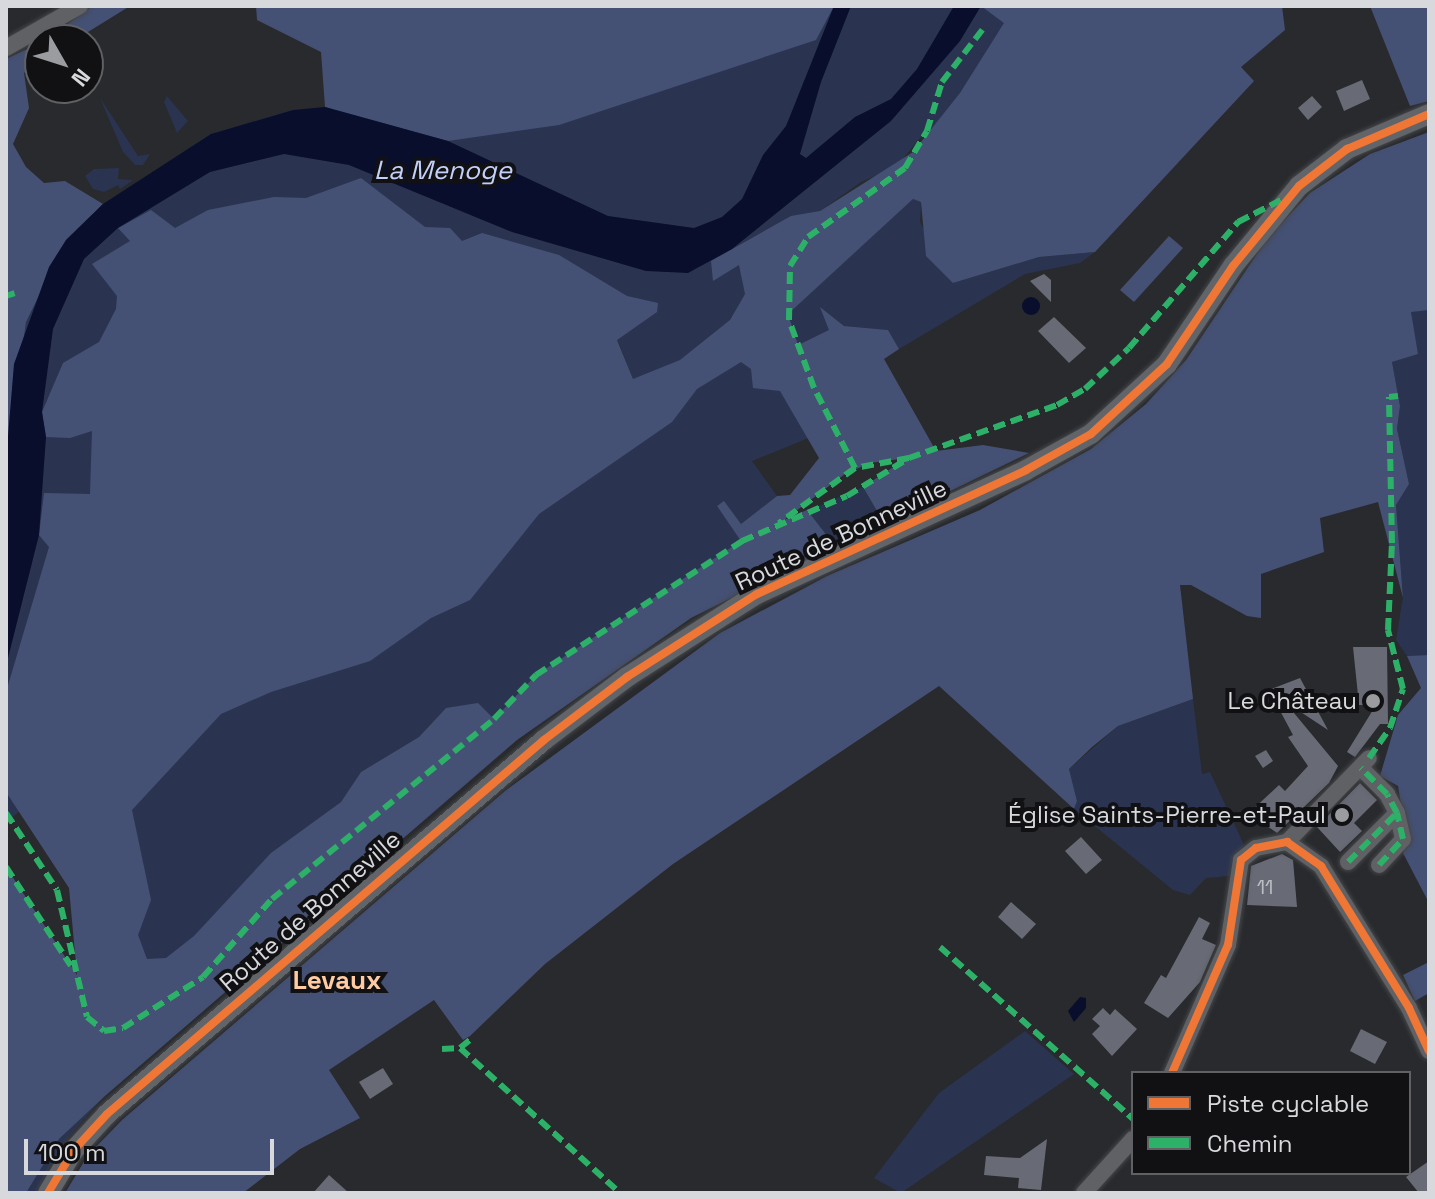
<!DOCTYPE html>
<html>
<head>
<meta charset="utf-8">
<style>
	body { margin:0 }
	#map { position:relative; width:1435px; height:1199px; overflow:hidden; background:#282a2d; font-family:"Space Grotesk",sans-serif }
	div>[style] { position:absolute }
	.green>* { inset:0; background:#2a3451 }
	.forest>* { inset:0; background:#455174 }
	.water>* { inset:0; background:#080e2c }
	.round { border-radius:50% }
	.building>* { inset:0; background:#686b76 }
	.roads { filter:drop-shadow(0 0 2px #454649) drop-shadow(0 0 2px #454649) }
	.minor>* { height:16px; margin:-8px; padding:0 8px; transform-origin:8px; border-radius:8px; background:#606164 }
	.major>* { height:20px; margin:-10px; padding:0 10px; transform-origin:10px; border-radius:10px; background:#616469 }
	.quiet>* { height:6px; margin-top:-3px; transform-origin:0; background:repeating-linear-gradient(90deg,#2db169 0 12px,transparent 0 18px) }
	.cycleway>* { height:8px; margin:-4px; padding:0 4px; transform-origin:4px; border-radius:4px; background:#f07635 }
	.dots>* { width:22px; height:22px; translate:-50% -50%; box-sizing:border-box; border:4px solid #111114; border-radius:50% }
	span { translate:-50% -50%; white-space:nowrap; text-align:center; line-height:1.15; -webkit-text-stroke:8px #111114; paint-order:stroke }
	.number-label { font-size:20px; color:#bbbec2 }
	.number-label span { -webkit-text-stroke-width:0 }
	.street-label { font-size:24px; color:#d7d9dc }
	.poi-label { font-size:24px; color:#d7d9dc }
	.right { translate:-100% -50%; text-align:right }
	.water-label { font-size:26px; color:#c3d1fa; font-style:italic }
	.neighbourhood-label { font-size:26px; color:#ffcba2; font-weight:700 }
	.frame { position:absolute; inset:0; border:8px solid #d7d9dc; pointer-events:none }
	.legend { position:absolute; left:1131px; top:1071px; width:280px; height:104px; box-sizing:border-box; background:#111114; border:2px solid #606164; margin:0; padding:10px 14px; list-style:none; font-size:24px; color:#d7d9dc }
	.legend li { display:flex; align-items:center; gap:16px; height:40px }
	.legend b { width:40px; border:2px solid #606164 }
	.north { position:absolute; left:24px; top:24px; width:80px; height:80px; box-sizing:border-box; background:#111114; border:2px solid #606164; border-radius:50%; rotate:129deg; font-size:22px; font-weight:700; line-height:32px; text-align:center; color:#d7d9dc }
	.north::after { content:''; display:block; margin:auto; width:28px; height:36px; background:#9a9c9f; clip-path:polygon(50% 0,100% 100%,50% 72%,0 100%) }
	.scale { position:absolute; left:24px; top:1139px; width:250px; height:36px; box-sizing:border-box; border:4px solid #d7d9dc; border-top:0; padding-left:10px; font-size:24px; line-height:28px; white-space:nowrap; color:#d7d9dc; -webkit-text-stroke:6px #111114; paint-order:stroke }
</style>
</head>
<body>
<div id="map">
	<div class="green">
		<i style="clip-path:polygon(574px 6px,1185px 6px,920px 138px,896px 167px,861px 182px,820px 211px,745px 294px,730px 320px,751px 369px,780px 391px,811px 437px,752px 461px,777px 496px,741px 524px,724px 502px,717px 506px,742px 541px,536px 675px,494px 719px,446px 708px,419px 737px,361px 772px,341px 802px,272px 853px,134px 1009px,119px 820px,236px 691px,348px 667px,381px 653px,633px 379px,618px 341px,6px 822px,6px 370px,61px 234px,211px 134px,293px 110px,339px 107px)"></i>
		<i style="clip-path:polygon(167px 96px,188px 121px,177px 133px,164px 102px)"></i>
		<i style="clip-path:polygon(100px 98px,138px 156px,150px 154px,143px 165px,135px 165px,123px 152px)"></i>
		<i style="clip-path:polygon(119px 168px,118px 179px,133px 180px,120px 189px,118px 185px,104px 192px,93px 189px,85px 176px,94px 169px)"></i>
		<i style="clip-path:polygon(913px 199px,921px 202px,920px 222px,953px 283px,1039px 257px,1095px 252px,1080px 263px,1025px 274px,899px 349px,888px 330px,844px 326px,821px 308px,830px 330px,797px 345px,787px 314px)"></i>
		<i style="clip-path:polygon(1429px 310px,1429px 655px,1407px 656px,1396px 640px,1403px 597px,1396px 505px,1409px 484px,1397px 429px,1400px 406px,1392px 362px,1418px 354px,1410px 311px)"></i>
		<i style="clip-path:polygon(863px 487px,884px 523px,835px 546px,807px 511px)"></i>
		<i style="clip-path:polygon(1193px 699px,1202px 774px,1210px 772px,1244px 845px,1229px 876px,1206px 878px,1190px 895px,1173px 890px,1074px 809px,1077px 800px,1069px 769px,1118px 726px)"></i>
		<i style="clip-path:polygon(1025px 1031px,1074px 1074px,901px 1193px,874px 1178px,939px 1093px)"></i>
		<i style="clip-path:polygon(105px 1095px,60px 1147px,36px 1193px,26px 1193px,59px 1139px)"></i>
	</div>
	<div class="forest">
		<i style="clip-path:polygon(92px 6px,130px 6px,75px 40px,46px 40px)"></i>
		<i style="clip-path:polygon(256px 6px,834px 6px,816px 40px,559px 125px,448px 141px,325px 107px,321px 52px,257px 20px)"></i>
		<i style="clip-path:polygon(evenodd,981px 6px,1282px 6px,1285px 30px,1241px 67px,1254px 81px,1095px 252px,1039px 257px,953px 283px,926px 256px,921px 202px,913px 199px,788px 314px,798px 345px,829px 330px,820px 307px,844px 326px,888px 330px,899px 349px,884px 359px,936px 451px,983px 445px,1029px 453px,884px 523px,863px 487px,907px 458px,870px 463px,845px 474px,784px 520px,807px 510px,835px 546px,691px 618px,517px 740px,105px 1096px,59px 1139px,26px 1193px,6px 1193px,6px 867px,77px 975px,69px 888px,6px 792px,6px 692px,49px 547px,39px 535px,44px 493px,90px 494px,92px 431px,70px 438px,46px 437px,42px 412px,63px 363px,99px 342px,116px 309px,117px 296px,92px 264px,130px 241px,118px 228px,151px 210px,175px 228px,208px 210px,274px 197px,306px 198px,361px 178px,425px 227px,450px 228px,462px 241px,482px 233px,559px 255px,627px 296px,658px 303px,657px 312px,617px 340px,633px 379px,680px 360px,730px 320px,745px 294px,739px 265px,713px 281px,711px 261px,791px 216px,820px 211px,913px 152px,960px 93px,1004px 23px,981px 6px,741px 362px,751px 369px,753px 388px,780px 391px,819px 458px,790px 495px,777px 496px,741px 524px,724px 501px,717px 506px,741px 541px,536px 675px,494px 719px,478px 703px,446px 708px,419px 737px,361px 772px,341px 802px,271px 853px,194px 936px,166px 958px,147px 959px,138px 935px,151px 900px,132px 810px,221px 714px,271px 692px,370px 661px,431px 618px,470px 600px,539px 514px,672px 422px,697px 389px,741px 362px)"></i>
		<i style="clip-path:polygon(1370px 6px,1429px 8px,1429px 101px,1410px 106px)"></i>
		<i style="clip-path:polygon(40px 43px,40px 60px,24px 73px,29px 108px,13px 144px,26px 167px,44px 183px,65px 181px,103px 204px,66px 240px,26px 322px,6px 459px,6px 59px)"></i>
		<i style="clip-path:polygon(1429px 132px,1429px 310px,1411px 312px,1418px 354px,1392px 362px,1400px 406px,1397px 429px,1409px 484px,1396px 505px,1403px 598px,1378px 502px,1320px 518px,1324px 552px,1261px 574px,1261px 618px,1247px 616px,1191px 585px,1180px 585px,1193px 699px,1118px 726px,1092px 747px,1069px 769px,1077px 801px,1074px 809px,939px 686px,673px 864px,545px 964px,470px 1036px,463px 1040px,434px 1000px,329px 1070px,360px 1118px,300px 1149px,243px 1193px,65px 1193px,88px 1155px,122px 1120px,505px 791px,720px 633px,827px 576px,980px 510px,1091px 449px,1146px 404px,1186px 360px,1269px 236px,1310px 193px,1370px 154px)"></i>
		<i style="clip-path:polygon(1169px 236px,1183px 248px,1134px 302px,1120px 290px)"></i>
		<i style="clip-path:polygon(1429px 655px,1429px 903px,1403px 853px,1407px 841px,1398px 786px,1380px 776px,1398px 715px,1421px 688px,1407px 656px)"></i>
		<i style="clip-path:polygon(1429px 962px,1429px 993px,1415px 1001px,1403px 975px)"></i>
	</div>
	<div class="water">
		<i style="clip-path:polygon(834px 6px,851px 6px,821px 82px,800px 154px,806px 158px,855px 117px,891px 99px,917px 69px,954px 6px,981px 6px,960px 41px,891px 121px,732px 249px,688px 273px,646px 271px,512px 232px,349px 165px,284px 154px,210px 172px,118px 228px,84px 259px,53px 329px,42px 412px,46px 437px,39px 535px,6px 666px,6px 460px,14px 364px,49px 267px,66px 240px,103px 204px,211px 134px,293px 110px,325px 107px,448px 141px,608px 216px,694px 228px,722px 217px,742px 199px,763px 155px,786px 126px)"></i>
		<i class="round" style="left:1022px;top:297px;width:18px;height:18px"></i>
		<i style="clip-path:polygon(1080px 997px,1086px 998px,1086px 1008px,1074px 1022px,1068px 1011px)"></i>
	</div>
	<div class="building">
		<i style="clip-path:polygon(1362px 80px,1370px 99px,1344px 111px,1336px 91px)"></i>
		<i style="clip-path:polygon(1312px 96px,1322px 107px,1308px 120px,1298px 108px)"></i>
		<i style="clip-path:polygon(1044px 274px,1051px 280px,1051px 302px,1030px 281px)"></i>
		<i style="clip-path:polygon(1054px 317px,1086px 348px,1069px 363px,1038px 331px)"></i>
		<i style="clip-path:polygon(1353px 647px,1387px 647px,1388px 724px,1380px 724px,1355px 757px,1347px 752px,1376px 705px,1359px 705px)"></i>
		<i style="clip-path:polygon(1300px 678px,1328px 730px,1284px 701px,1338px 766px,1329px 783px,1277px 833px,1249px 813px,1279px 785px,1285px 791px,1308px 766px,1288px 737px,1293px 735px,1269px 690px)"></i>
		<i style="clip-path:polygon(1266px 750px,1273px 761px,1263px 768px,1255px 756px)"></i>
		<i style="clip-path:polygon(1360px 783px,1377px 800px,1354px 823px,1362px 831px,1340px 852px,1317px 827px)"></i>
		<i style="clip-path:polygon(1081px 837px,1102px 860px,1086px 874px,1065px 851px)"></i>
		<i style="clip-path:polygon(1282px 854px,1293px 860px,1297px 907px,1247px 905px,1251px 866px)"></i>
		<i style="clip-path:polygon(1011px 902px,1036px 924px,1022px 939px,998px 917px)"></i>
		<i style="clip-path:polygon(1199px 917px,1210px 923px,1202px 939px,1216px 945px,1200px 982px,1168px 1018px,1144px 1003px,1161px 975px,1166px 978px)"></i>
		<i style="clip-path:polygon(1103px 1008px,1110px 1015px,1115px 1009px,1137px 1029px,1112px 1056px,1092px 1034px,1100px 1026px,1092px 1019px)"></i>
		<i style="clip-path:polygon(1361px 1029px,1387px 1042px,1375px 1064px,1350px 1051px)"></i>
		<i style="clip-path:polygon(383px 1068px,393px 1084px,370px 1099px,359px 1082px)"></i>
		<i style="clip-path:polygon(1047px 1139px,1041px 1190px,1018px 1188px,1019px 1178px,984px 1175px,986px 1156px,1020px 1158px)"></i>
		<i style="clip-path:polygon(1429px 1161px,1429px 1193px,1419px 1193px,1406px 1177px)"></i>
		<i style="clip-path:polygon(329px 1175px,349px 1193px,313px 1193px)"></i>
	</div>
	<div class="roads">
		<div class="minor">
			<i style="left:6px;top:48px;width:85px;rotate:-29.6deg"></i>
			<i style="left:1287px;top:842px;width:117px;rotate:-45.7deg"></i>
			<i style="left:1348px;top:862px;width:69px;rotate:-45deg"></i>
			<i style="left:1397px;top:813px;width:21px;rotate:-118deg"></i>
			<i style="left:1387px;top:794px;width:37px;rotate:-135deg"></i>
			<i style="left:1379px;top:865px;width:35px;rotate:-47deg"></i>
			<i style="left:1403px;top:839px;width:27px;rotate:-103deg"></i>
			<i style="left:1172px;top:1073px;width:140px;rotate:-66.4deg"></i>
			<i style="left:1228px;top:945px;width:86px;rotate:-81.3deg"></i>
			<i style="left:1241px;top:860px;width:19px;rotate:-39deg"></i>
			<i style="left:1256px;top:848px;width:32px;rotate:-11deg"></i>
			<i style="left:1287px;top:842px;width:42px;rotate:35.2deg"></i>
			<i style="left:1321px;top:866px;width:167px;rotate:58.2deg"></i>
			<i style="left:1409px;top:1008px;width:47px;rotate:65.1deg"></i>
			<i style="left:1084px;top:1193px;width:73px;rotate:-47.8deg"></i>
		</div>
		<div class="major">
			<i style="left:48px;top:1193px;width:49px;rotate:-59.2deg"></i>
			<i style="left:73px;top:1151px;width:50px;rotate:-47.4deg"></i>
			<i style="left:107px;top:1114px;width:575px;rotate:-40.56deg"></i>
			<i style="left:544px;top:740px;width:104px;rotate:-37.2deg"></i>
			<i style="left:627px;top:677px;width:154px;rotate:-32.6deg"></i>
			<i style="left:757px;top:594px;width:296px;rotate:-24.7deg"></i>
			<i style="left:1026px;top:470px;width:74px;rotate:-29deg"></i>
			<i style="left:1091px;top:434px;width:103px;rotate:-42.6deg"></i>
			<i style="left:1167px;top:364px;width:118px;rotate:-56deg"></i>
			<i style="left:1233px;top:266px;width:104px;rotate:-50.5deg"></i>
			<i style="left:1299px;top:186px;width:61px;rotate:-37.6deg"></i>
			<i style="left:1347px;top:149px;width:89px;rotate:-23.1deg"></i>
		</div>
	</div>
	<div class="quiet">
		<i style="left:6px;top:296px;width:9px;rotate:-18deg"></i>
		<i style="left:909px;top:458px;width:157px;rotate:-19.7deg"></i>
		<i style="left:1057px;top:405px;width:32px;rotate:-30deg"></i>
		<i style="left:1085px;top:389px;width:60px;rotate:-43deg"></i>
		<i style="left:1129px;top:348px;width:167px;rotate:-49.1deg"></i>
		<i style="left:1238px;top:222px;width:53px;rotate:-27.1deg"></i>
		<i style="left:855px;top:468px;width:90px;rotate:-117.1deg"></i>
		<i style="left:814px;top:388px;width:72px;rotate:-110.2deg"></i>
		<i style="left:789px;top:320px;width:54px;rotate:-88.9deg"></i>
		<i style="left:790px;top:266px;width:34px;rotate:-58deg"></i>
		<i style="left:808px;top:237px;width:119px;rotate:-35.4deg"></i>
		<i style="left:905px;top:168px;width:43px;rotate:-59.3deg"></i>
		<i style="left:927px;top:131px;width:51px;rotate:-73deg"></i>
		<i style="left:942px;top:82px;width:67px;rotate:-52.3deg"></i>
		<i style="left:1369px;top:758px;width:37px;rotate:-55deg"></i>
		<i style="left:1390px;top:728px;width:41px;rotate:-71.6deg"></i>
		<i style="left:1403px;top:689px;width:61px;rotate:-104.3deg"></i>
		<i style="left:1388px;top:630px;width:87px;rotate:-87.4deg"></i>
		<i style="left:1392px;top:543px;width:146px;rotate:-91.2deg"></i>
		<i style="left:1389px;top:397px;width:9px;rotate:-6deg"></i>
		<i style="left:6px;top:813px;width:92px;rotate:56.5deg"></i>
		<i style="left:57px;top:890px;width:130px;rotate:76.7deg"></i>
		<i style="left:87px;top:1017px;width:22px;rotate:39deg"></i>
		<i style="left:104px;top:1031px;width:19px;rotate:-9deg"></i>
		<i style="left:123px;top:1028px;width:95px;rotate:-32.5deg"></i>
		<i style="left:203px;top:977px;width:104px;rotate:-48.5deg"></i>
		<i style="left:272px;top:899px;width:286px;rotate:-39deg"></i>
		<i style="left:494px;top:719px;width:61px;rotate:-46.3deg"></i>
		<i style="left:536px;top:675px;width:246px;rotate:-33deg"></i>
		<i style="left:742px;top:541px;width:114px;rotate:-23.2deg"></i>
		<i style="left:847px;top:496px;width:73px;rotate:-31.5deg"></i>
		<i style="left:909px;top:458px;width:55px;rotate:169.5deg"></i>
		<i style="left:855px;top:468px;width:94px;rotate:144.1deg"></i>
		<i style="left:1348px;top:862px;width:69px;rotate:-45deg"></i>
		<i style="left:1397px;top:813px;width:21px;rotate:-118deg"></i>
		<i style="left:1387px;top:794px;width:37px;rotate:-135deg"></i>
		<i style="left:1379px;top:865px;width:35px;rotate:-47deg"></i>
		<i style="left:1403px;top:839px;width:27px;rotate:-103deg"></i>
		<i style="left:6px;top:867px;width:118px;rotate:56.7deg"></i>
		<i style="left:940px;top:947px;width:259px;rotate:41.7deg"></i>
		<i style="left:460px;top:1048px;width:216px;rotate:42.2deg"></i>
		<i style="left:442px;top:1049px;width:18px;rotate:-3deg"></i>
		<i style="left:460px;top:1048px;width:14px;rotate:-39deg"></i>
	</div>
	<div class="cycleway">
		<i style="left:1172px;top:1073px;width:140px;rotate:-66.4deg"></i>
		<i style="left:1228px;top:945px;width:86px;rotate:-81.3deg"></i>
		<i style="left:1241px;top:860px;width:19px;rotate:-39deg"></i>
		<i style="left:1256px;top:848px;width:32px;rotate:-11deg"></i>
		<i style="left:1287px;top:842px;width:42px;rotate:35.2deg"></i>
		<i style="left:1321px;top:866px;width:167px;rotate:58.2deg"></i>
		<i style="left:1409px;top:1008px;width:47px;rotate:65.1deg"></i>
		<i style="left:48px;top:1193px;width:49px;rotate:-59.2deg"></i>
		<i style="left:73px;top:1151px;width:50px;rotate:-47.4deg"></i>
		<i style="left:107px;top:1114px;width:575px;rotate:-40.56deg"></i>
		<i style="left:544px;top:740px;width:104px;rotate:-37.2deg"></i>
		<i style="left:627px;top:677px;width:154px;rotate:-32.6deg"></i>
		<i style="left:757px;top:594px;width:296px;rotate:-24.7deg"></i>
		<i style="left:1026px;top:470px;width:74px;rotate:-29deg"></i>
		<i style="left:1091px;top:434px;width:103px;rotate:-42.6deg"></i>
		<i style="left:1167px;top:364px;width:118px;rotate:-56deg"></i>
		<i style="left:1233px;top:266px;width:104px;rotate:-50.5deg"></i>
		<i style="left:1299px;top:186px;width:61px;rotate:-37.6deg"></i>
		<i style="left:1347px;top:149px;width:89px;rotate:-23.1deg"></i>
	</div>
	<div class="dots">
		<i style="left:1373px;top:701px;background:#9a9c9f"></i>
		<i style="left:1342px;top:815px;background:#9a9c9f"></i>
	</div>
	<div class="number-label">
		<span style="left:1265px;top:887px">11</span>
	</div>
	<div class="street-label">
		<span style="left:841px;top:535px;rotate:-25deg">Route de Bonneville</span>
		<span style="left:310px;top:911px;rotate:-41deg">Route de Bonneville</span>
	</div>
	<div class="poi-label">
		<span class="right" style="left:1357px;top:701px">Le Château</span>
		<span class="right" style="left:1326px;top:815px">Église Saints-Pierre-et-Paul</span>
	</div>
	<div class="water-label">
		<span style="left:443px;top:171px">La Menoge</span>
	</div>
	<div class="neighbourhood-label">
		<span style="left:337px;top:981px">Levaux</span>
	</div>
	<div class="frame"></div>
	<ul class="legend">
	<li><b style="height:10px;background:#f07635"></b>Piste cyclable</li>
	<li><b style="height:10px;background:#2db169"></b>Chemin</li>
	</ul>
	<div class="north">N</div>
	<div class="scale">100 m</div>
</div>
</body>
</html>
